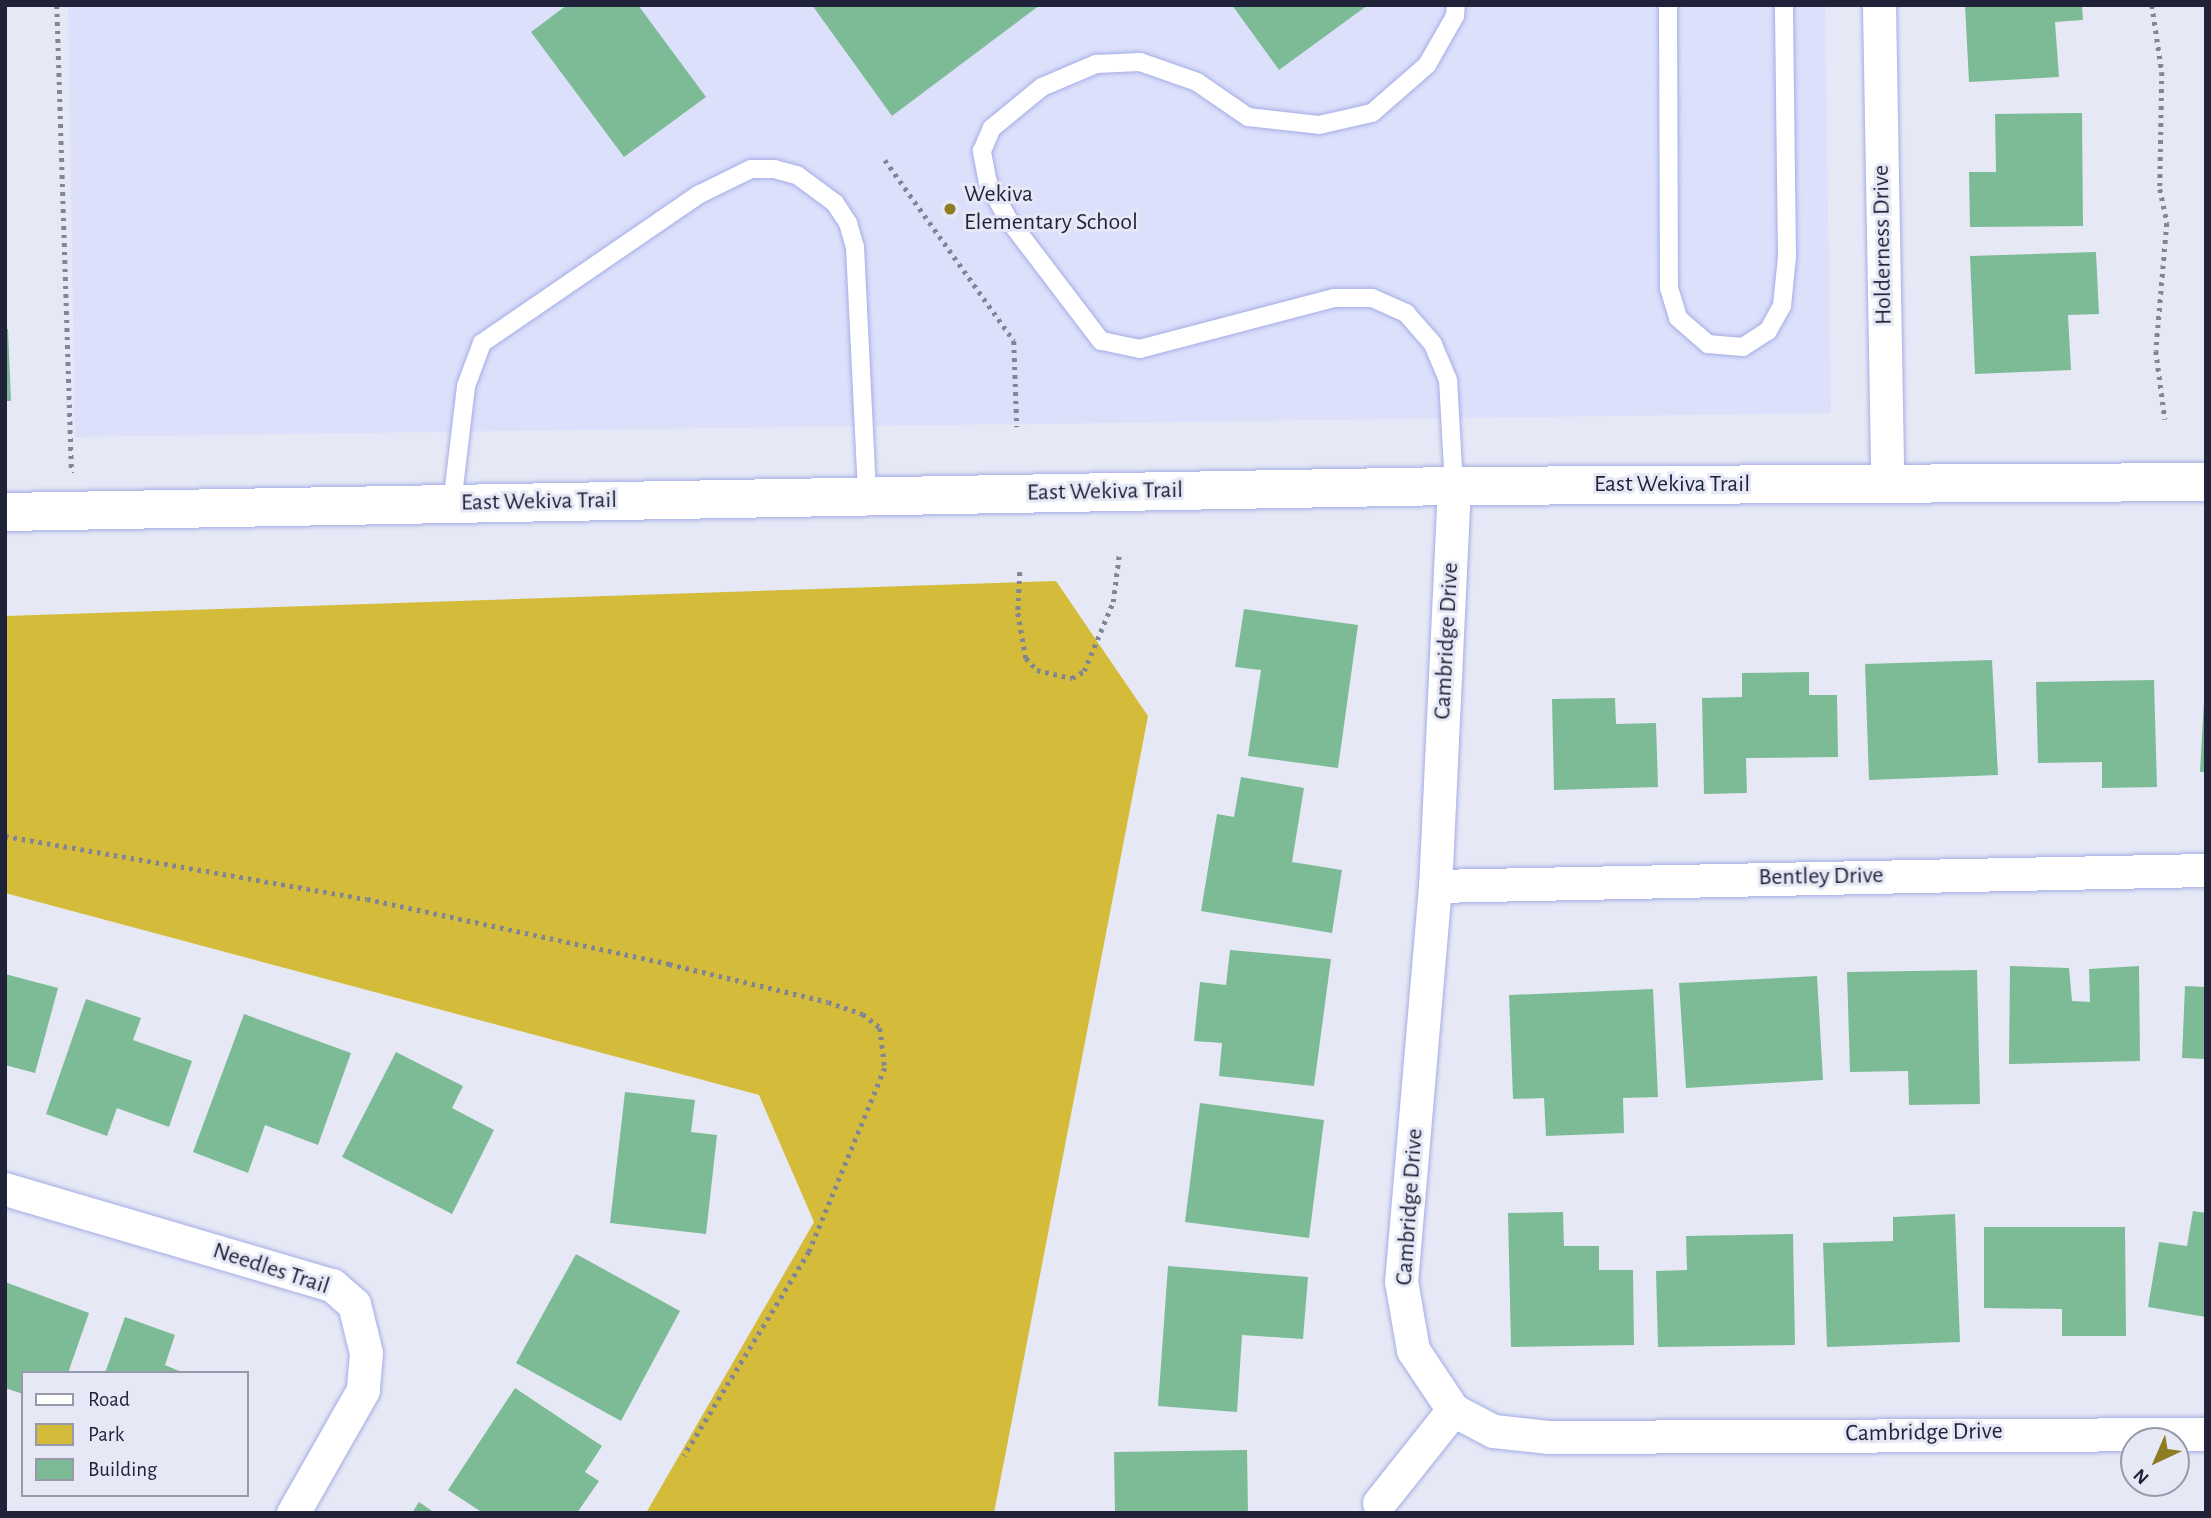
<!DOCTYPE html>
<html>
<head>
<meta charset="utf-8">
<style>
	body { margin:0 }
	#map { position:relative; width:2211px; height:1518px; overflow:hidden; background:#e6e9f5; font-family:"Alegreya Sans",sans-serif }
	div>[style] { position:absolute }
	.built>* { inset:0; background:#dce0fb }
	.green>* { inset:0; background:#d4bc3a }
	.building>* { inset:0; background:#7dbb97 }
	.path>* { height:4.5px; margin-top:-2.25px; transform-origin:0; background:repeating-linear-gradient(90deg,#828596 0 3.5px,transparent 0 8.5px) }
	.roads { filter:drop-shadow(0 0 2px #a5ade6) drop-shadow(0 0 2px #a5ade6) }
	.lane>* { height:18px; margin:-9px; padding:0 9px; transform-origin:9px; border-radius:9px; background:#fff }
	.street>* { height:33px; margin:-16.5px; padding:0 16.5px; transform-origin:16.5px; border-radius:16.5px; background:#fff }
	.secondary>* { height:38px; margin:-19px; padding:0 19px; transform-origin:19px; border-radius:19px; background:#fff }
	.dots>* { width:19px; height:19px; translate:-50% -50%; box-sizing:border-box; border:4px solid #e6e9f5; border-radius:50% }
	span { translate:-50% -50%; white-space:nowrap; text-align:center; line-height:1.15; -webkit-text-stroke:6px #e6e9f5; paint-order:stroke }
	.poi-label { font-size:24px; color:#1f2238 }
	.left { translate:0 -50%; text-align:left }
	.street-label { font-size:24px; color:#1f2238 }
	.frame { position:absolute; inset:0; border:7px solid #1f2238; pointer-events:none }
	.legend { position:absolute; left:21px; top:1371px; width:228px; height:126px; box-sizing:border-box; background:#e6e9f5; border:2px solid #9699a9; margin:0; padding:9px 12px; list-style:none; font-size:21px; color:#1f2238 }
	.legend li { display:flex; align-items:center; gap:14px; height:35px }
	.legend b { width:35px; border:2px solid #9699a9 }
	.north { position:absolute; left:2120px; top:1427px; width:70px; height:70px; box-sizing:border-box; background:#e6e9f5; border:2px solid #9699a9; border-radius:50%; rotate:224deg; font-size:19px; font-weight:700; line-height:28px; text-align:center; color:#1f2238 }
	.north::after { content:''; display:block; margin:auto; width:24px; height:32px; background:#8d7c22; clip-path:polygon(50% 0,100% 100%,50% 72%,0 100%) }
</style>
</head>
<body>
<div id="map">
	<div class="built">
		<i style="clip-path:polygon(68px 5px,1825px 5px,1831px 413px,75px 437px)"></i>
	</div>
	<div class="green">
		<i style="clip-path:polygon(1056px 581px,1148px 716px,994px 1513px,646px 1513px,814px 1222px,759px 1095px,5px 893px,5px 616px)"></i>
	</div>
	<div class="building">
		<i style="clip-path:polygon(567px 5px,638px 5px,706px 97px,624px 157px,531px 32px)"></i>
		<i style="clip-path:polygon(812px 5px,1040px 5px,892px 116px)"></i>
		<i style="clip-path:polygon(1232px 5px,1368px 5px,1279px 70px)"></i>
		<i style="clip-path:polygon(1965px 5px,2082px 5px,2083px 20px,2055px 22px,2059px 77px,1969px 82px)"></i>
		<i style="clip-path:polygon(2082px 113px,2083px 226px,1970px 227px,1969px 172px,1996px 172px,1995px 114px)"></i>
		<i style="clip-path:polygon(2096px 252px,2099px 314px,2068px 315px,2071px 370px,1975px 374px,1970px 256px)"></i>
		<i style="clip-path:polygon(5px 329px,8px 329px,11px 401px,5px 401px)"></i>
		<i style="clip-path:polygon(1244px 609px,1358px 625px,1338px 768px,1248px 756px,1261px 670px,1235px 667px)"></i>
		<i style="clip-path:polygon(1992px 660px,1998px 775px,1869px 780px,1865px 664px)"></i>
		<i style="clip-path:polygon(1809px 672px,1809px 695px,1837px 695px,1838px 757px,1746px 758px,1747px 793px,1704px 794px,1702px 698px,1742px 697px,1742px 673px)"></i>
		<i style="clip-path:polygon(2154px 680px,2157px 787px,2102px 788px,2102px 762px,2038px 763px,2036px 682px)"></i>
		<i style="clip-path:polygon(1615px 698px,1616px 724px,1656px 723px,1658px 787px,1554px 790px,1552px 699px)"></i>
		<i style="clip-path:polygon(2204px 701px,2206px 701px,2206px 772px,2200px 772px)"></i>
		<i style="clip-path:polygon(1241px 777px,1304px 788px,1292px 862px,1342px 870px,1332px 933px,1201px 911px,1217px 814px,1234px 817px)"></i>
		<i style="clip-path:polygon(1230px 950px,1331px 959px,1314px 1086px,1219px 1076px,1222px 1043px,1194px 1041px,1200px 982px,1226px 985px)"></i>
		<i style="clip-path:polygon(2010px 966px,2069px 968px,2072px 1001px,2090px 1002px,2089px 969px,2139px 966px,2140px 1061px,2009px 1064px)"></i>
		<i style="clip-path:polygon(1977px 970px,1980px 1104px,1909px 1105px,1908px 1071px,1850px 1072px,1847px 972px)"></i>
		<i style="clip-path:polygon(5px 974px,58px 988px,35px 1073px,5px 1065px)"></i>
		<i style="clip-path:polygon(1817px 976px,1823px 1080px,1686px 1088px,1679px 983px)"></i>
		<i style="clip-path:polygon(2185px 986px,2206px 987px,2206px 1059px,2182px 1058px)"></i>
		<i style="clip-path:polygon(1653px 989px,1658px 1097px,1623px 1098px,1624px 1133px,1546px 1136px,1544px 1098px,1513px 1099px,1509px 995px)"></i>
		<i style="clip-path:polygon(86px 999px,141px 1018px,133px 1040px,192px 1061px,169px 1127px,117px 1108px,107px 1136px,46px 1114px)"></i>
		<i style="clip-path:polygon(244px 1014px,351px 1053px,318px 1145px,265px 1125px,248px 1173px,193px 1152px)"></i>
		<i style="clip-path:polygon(396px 1052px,463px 1086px,452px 1108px,494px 1130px,452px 1214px,342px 1157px)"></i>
		<i style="clip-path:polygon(625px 1092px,695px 1100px,691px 1132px,717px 1135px,706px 1234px,610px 1223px)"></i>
		<i style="clip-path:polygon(1200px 1103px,1324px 1120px,1309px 1238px,1185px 1222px)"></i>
		<i style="clip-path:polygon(2193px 1211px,2206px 1213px,2206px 1317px,2148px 1307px,2159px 1242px,2187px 1246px)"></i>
		<i style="clip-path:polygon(1563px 1212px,1564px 1246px,1599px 1246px,1599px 1270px,1633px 1270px,1634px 1345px,1511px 1347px,1508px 1213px)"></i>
		<i style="clip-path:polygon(1955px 1214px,1960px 1342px,1827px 1347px,1823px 1243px,1893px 1241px,1893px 1217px)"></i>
		<i style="clip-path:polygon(1984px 1227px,2125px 1227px,2126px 1336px,2062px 1336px,2062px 1309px,1984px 1308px)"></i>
		<i style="clip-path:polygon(1793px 1234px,1795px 1345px,1658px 1347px,1656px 1271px,1687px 1270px,1686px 1236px)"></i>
		<i style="clip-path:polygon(576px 1254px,680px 1311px,621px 1421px,516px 1363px)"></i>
		<i style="clip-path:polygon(1168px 1266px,1308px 1277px,1303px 1339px,1242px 1335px,1237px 1412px,1158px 1406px)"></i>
		<i style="clip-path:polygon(5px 1282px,89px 1313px,68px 1373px,23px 1373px,23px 1394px,5px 1388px)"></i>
		<i style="clip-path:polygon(125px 1317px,175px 1335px,165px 1365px,184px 1373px,105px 1373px)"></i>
		<i style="clip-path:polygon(515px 1388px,602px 1446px,585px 1472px,599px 1481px,577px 1513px,483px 1513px,448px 1490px)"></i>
		<i style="clip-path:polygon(1247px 1450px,1248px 1513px,1115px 1513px,1114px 1452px)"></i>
		<i style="clip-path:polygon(419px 1502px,435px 1513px,412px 1513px)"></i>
	</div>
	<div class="path">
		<i style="left:57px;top:5px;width:468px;rotate:88.2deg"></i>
		<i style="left:2152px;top:5px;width:68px;rotate:81.5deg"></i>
		<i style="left:2162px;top:72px;width:117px;rotate:91deg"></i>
		<i style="left:2160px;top:189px;width:35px;rotate:78deg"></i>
		<i style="left:2167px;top:223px;width:128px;rotate:94.9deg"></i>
		<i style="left:2156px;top:351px;width:69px;rotate:82.5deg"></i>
		<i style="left:885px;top:160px;width:222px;rotate:54.5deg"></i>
		<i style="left:1014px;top:341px;width:86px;rotate:88deg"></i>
		<i style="left:1020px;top:572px;width:41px;rotate:92.8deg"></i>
		<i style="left:1018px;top:613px;width:46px;rotate:79.9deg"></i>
		<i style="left:1026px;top:658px;width:16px;rotate:47deg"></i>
		<i style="left:1037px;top:670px;width:36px;rotate:13deg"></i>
		<i style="left:1072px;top:678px;width:14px;rotate:-30deg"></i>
		<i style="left:1084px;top:671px;width:75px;rotate:-67.2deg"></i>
		<i style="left:1113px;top:602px;width:47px;rotate:-82.7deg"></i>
		<i style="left:5px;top:836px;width:367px;rotate:9.9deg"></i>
		<i style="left:367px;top:899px;width:309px;rotate:12.1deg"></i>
		<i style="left:669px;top:964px;width:163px;rotate:13.4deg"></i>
		<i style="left:828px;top:1002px;width:37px;rotate:19deg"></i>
		<i style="left:863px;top:1014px;width:22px;rotate:39deg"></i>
		<i style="left:880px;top:1028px;width:40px;rotate:82.9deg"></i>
		<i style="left:885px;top:1068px;width:199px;rotate:112.4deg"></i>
		<i style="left:809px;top:1252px;width:239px;rotate:121.5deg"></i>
	</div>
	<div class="roads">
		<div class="lane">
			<i style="left:1668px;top:5px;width:283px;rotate:89.8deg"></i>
			<i style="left:1669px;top:288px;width:31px;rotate:73deg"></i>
			<i style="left:1678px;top:318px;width:40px;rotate:41deg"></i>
			<i style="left:1708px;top:344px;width:35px;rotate:5deg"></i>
			<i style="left:1743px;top:347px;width:30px;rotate:-33deg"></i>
			<i style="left:1768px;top:331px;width:29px;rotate:-61deg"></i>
			<i style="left:1782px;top:306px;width:49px;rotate:-84.2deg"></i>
			<i style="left:1787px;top:257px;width:252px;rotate:-90.7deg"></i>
			<i style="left:1454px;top:486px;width:106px;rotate:-93.2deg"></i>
			<i style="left:1448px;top:380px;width:39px;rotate:-113deg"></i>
			<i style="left:1433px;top:344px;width:41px;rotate:-131.1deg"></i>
			<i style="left:1406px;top:313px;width:37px;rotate:-156deg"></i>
			<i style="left:1372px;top:298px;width:38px;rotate:180deg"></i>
			<i style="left:1334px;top:298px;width:201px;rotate:165.3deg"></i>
			<i style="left:1140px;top:349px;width:40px;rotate:-168deg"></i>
			<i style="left:1101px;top:341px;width:153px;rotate:-127.3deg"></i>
			<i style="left:1008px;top:219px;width:41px;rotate:-119.1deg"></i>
			<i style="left:988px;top:183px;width:33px;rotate:-101deg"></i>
			<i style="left:982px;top:151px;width:25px;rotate:-67deg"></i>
			<i style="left:992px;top:128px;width:65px;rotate:-39.4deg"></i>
			<i style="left:1042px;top:87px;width:59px;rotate:-23.1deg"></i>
			<i style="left:1096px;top:64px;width:44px;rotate:-2.6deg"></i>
			<i style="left:1140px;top:62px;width:60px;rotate:19.3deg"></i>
			<i style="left:1197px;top:82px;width:62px;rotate:34.5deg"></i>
			<i style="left:1248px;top:117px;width:71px;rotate:6.4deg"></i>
			<i style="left:1319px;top:125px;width:54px;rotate:-12.8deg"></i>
			<i style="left:1372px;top:113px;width:73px;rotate:-41.1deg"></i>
			<i style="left:1427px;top:65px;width:56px;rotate:-60.3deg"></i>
			<i style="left:1455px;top:16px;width:11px;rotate:-85deg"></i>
			<i style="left:452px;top:504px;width:119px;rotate:-83.2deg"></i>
			<i style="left:466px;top:386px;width:46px;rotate:-69.6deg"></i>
			<i style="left:482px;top:343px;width:264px;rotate:-34.4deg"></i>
			<i style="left:700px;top:194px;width:57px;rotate:-26.1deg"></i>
			<i style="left:751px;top:169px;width:23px"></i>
			<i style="left:774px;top:169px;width:24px;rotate:15deg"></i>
			<i style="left:797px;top:175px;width:47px;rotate:36.4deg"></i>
			<i style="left:835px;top:203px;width:24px;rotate:57deg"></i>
			<i style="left:848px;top:223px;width:25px;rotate:74deg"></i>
			<i style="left:855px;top:247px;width:249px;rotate:87.2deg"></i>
		</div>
		<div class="street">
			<i style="left:1879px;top:5px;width:479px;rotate:89deg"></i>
			<i style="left:1454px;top:486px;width:400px;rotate:92.7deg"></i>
			<i style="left:1435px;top:886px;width:396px;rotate:94.9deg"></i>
			<i style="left:1401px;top:1281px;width:70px;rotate:80.1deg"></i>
			<i style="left:1413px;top:1350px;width:72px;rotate:56.3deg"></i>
			<i style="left:1453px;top:1410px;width:45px;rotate:27.7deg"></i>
			<i style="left:1493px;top:1431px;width:55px;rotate:6.2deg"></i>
			<i style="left:1548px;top:1437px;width:658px;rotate:-0.26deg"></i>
			<i style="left:1435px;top:886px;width:771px;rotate:-1.19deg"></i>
			<i style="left:5px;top:1189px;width:341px;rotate:16.4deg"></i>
			<i style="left:332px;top:1285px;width:29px;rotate:41deg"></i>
			<i style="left:354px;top:1304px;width:50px;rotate:76.2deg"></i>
			<i style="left:366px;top:1353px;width:37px;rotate:95deg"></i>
			<i style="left:363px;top:1390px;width:142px;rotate:119.6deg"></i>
			<i style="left:1379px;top:1503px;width:119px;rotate:-51.5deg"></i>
		</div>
		<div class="secondary">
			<i style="left:5px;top:512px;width:1449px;rotate:-1.03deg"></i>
			<i style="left:1454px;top:486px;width:752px;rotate:-0.3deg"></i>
		</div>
	</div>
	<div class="dots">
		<i style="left:950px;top:209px;background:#8d7c22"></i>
	</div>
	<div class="poi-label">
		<span class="left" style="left:964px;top:209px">Wekiva<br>Elementary School</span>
	</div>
	<div class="street-label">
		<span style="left:1883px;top:245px;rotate:-91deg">Holderness Drive</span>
		<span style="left:1672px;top:485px">East Wekiva Trail</span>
		<span style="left:1105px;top:492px;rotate:-1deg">East Wekiva Trail</span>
		<span style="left:539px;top:502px;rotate:-1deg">East Wekiva Trail</span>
		<span style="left:1447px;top:641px;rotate:-87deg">Cambridge Drive</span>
		<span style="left:1821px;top:877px;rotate:-1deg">Bentley Drive</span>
		<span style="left:1410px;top:1207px;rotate:-86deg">Cambridge Drive</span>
		<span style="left:271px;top:1269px;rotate:18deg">Needles Trail</span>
		<span style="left:1924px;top:1433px;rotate:-1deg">Cambridge Drive</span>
	</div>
	<div class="frame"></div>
	<ul class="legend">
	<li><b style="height:9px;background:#fff"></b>Road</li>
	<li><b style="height:19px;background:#d4bc3a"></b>Park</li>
	<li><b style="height:19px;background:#7dbb97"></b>Building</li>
	</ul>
	<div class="north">N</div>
</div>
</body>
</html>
